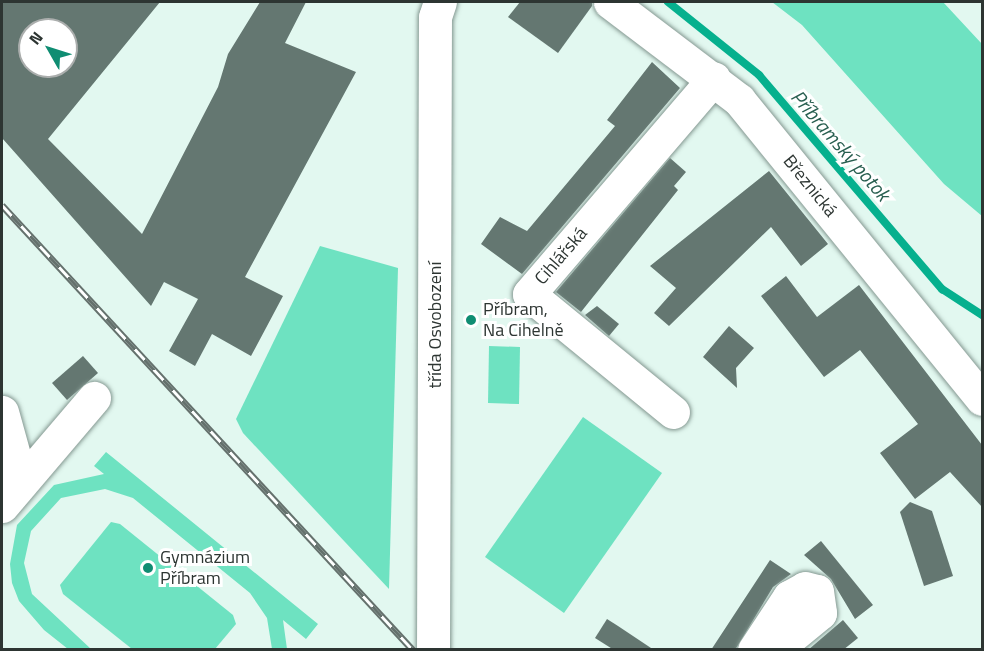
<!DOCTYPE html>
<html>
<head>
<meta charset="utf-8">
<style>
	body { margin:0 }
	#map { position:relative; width:984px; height:651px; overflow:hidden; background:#e2f8f0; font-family:"Titillium Web",sans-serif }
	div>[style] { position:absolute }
	.green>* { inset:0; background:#6ee2c1 }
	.stream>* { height:8px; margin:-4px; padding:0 4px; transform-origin:4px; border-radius:4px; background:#06b08e }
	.building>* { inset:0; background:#647771 }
	.roads { filter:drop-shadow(0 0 2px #849891) drop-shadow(0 0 2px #849891) }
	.minor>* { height:33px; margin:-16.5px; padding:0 16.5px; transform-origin:16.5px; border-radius:16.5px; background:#fff }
	.rail>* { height:7px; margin-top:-3.5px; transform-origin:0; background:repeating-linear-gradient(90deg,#fff 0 14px,#65716d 0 28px); box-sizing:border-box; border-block:2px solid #65716d }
	.dots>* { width:16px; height:16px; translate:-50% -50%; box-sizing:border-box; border:3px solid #fff; border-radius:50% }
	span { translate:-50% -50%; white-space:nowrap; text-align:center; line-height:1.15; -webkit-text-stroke:6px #fff; paint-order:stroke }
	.street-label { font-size:18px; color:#2d3532 }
	.poi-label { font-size:18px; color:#2d3532 }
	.left { translate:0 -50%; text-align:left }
	.water-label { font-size:20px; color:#285f50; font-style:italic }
	.frame { position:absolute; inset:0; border:3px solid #2d3532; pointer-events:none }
	.north { position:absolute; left:18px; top:18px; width:60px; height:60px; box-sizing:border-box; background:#fff; border:2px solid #abaead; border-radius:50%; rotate:309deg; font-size:16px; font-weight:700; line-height:24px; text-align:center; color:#2d3532 }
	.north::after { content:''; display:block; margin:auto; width:21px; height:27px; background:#0f8d72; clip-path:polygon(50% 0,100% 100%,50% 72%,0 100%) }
</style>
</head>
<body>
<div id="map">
	<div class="green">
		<i style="clip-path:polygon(772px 2px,943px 2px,982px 44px,982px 216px,944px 184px,802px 25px)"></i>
		<i style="clip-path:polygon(320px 246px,398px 268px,389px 589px,243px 433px,236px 419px)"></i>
		<i style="clip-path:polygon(489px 346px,520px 347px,519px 404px,488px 403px)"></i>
		<i style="clip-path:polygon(583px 417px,662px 473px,564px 613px,485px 557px)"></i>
		<i style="clip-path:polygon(106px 452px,318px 624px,306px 639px,283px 620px,287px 649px,272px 649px,267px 618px,250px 593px,133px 498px,105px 489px,61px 498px,31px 531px,24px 563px,32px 594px,91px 649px,68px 649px,44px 630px,19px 601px,12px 583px,10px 564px,17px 525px,54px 485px,104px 474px,94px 466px)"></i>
		<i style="clip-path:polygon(111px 522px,120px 524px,233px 615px,236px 624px,215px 649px,132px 649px,63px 594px,60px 585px)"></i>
	</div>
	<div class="stream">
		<i style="left:668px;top:2px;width:117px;rotate:38.7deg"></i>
		<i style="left:759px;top:75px;width:282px;rotate:49.5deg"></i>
		<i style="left:942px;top:289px;width:48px;rotate:33deg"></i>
	</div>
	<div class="building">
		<i style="clip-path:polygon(evenodd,2px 2px,160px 2px,48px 139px,142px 234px,218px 87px,228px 54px,260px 2px,306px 2px,285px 43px,356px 72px,245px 277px,283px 296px,251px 356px,212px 334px,195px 366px,169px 351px,198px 299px,164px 282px,151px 306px,2px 138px,2px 2px,30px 30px,66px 30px,66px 66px,30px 66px,30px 30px)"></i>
		<i style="clip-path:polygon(520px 2px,592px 2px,592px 6px,558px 53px,508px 17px)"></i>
		<i style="clip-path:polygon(652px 62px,680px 88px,522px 274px,481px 244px,500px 217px,527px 231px,615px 126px,607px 120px)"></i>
		<i style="clip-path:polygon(670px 158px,686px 172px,674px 186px,678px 190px,581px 312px,556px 292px)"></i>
		<i style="clip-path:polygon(769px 171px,828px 244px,801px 266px,771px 227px,669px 326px,654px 313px,676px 288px,650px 266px)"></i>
		<i style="clip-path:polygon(786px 276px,817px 317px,859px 285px,982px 445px,982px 507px,950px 472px,915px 499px,880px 453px,918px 424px,860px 350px,824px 377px,761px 296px)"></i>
		<i style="clip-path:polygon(597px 306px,619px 324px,609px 336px,585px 315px)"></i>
		<i style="clip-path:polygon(729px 326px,754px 348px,736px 368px,737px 388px,703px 357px)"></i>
		<i style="clip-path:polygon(83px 356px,98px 373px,67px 400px,52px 383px)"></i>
		<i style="clip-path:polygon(910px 502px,932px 511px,953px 576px,924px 586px,900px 512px)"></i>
		<i style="clip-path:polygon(821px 541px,873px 605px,855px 619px,831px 579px,804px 555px)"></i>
		<i style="clip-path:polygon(770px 560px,791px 574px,773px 587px,735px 650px,711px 650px)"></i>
		<i style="clip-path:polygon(607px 619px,618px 626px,654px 650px,614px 650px,595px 638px)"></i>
		<i style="clip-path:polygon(843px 620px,858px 638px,843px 650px,808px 650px)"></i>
	</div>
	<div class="roads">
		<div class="minor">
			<i style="left:610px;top:2px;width:162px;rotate:37.2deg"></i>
			<i style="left:739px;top:100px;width:385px;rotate:50.9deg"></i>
			<i style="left:2px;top:412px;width:49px;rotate:74.5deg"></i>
			<i style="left:15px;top:459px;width:34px;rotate:113deg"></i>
			<i style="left:673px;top:412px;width:186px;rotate:-140.7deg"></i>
			<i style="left:529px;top:294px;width:284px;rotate:-49.4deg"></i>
			<i style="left:2px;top:506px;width:142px;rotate:-49.6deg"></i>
			<i style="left:433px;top:650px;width:633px;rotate:-89.82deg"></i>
			<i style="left:435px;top:17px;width:16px;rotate:-72deg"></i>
			<i style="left:754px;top:650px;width:64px;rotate:-56.6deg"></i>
			<i style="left:789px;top:597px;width:18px;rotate:-29deg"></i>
			<i style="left:805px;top:588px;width:12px;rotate:14deg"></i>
			<i style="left:817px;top:591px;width:22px;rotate:82deg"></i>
			<i style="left:820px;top:613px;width:58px;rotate:140.6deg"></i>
		</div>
	</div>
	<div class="rail">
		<i style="left:2px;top:205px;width:606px;rotate:47.27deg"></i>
	</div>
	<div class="dots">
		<i style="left:471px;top:320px;background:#0f8d72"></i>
		<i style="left:148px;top:568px;background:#0f8d72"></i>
	</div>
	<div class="street-label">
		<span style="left:810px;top:186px;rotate:51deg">Březnická</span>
		<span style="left:561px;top:256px;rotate:-49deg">Cihlářská</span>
		<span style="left:435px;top:325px;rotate:-90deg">třída Osvobození</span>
	</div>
	<div class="poi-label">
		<span class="left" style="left:483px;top:320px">Příbram,<br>Na Cihelně</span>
		<span class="left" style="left:160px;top:568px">Gymnázium<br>Příbram</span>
	</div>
	<div class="water-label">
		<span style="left:841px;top:145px;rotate:49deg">Příbramský potok</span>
	</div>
	<div class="frame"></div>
	<div class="north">N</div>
</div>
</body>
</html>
